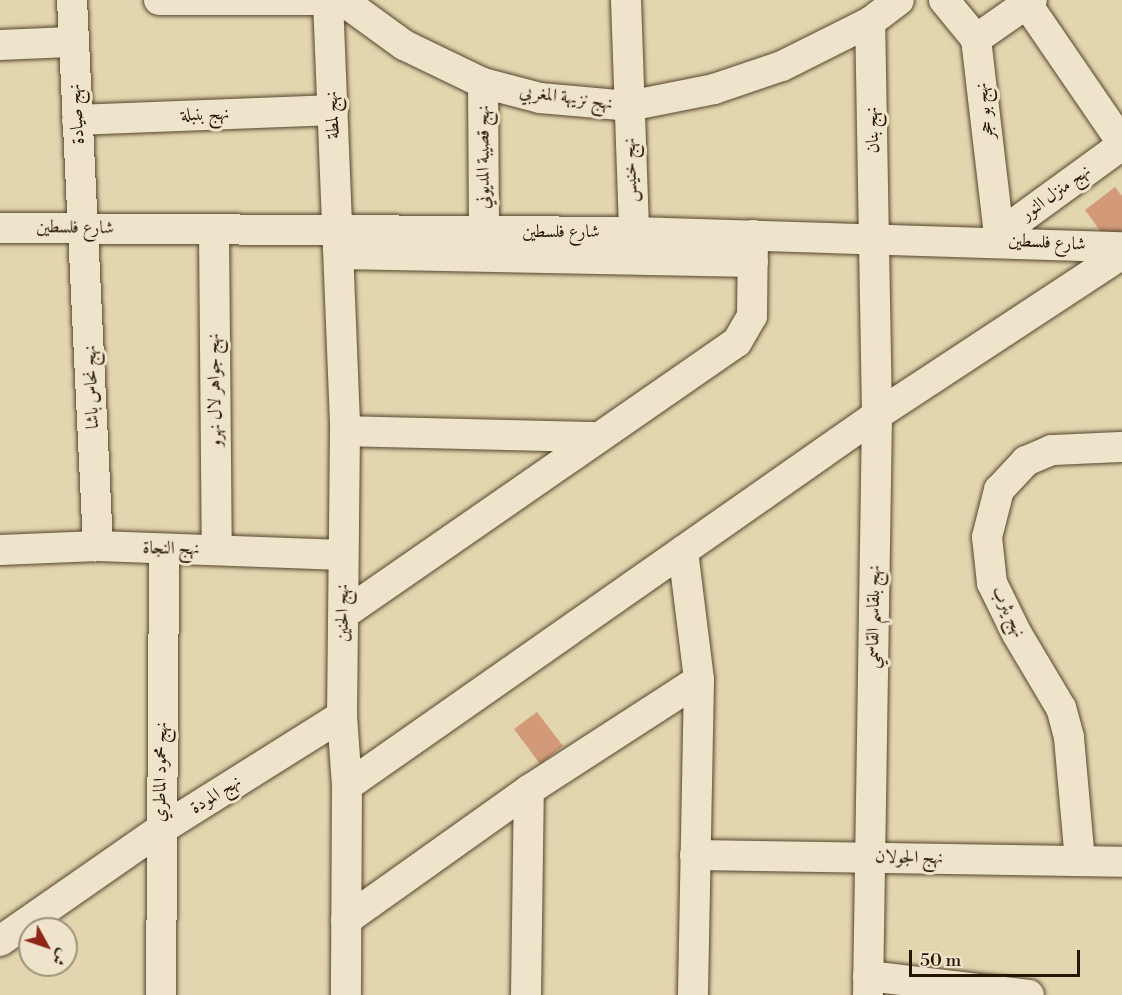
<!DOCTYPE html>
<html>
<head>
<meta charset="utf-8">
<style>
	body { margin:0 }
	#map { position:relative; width:1122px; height:995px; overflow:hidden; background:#e3d6af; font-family:"Libre Bodoni",Amiri,serif }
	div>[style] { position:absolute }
	.building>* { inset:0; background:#d29a78 }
	.roads { filter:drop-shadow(0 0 2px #55452c) drop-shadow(0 0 2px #55452c) }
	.minor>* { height:30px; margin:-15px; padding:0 15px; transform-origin:15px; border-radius:15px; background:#ede4cb }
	span { translate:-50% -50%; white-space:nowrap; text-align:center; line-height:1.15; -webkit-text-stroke:6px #ede4cb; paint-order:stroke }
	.street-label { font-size:18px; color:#261500 }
	.north { position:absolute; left:18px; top:917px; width:60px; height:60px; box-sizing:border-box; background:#ede4cb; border:2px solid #9d917a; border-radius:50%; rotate:130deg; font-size:16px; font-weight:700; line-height:24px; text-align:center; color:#261500 }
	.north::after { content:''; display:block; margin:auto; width:21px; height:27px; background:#8f2418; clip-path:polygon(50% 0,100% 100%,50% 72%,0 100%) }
	.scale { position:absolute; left:909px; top:950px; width:171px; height:27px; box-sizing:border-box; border:3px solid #261500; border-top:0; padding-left:8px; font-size:18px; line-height:21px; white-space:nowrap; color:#261500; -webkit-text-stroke:4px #ede4cb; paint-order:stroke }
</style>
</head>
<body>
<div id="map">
	<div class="building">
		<i style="clip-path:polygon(1115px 187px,1122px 196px,1122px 231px,1106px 239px,1085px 210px)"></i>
		<i style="clip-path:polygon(537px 712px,563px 746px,540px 764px,514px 729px)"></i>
	</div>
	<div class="roads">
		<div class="minor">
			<i style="left:72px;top:0;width:547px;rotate:87.27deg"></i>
			<i style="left:159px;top:0;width:169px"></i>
			<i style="left:328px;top:0;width:431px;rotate:87.7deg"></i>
			<i style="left:345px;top:431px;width:285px;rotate:90.6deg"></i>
			<i style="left:342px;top:716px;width:70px;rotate:85.9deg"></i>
			<i style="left:347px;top:786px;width:209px;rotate:90.3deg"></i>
			<i style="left:342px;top:0;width:77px;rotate:36deg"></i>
			<i style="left:404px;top:45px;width:88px;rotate:25.7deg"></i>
			<i style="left:483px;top:83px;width:59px;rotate:14.7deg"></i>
			<i style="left:540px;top:98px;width:89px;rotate:5.1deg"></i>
			<i style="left:629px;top:106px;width:87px;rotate:-11.3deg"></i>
			<i style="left:714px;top:89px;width:72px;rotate:-18.7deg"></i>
			<i style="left:782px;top:66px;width:98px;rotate:-26.6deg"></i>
			<i style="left:870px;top:22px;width:36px;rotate:-37deg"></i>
			<i style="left:626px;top:0;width:232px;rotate:88deg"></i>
			<i style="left:944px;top:0;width:50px;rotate:50.6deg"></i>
			<i style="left:976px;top:39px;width:196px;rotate:83.3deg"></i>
			<i style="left:1027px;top:4px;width:168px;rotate:55.6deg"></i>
			<i style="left:976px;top:39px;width:68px;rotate:-34.9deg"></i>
			<i style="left:0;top:45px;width:72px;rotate:-2.4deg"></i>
			<i style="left:483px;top:83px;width:148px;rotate:89.6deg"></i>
			<i style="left:77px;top:120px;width:256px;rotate:-2.2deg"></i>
			<i style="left:0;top:228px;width:634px;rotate:0.36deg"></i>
			<i style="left:634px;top:232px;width:488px;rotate:1.8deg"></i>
			<i style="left:214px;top:230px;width:320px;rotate:89.5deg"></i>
			<i style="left:990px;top:241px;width:163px;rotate:-36deg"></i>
			<i style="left:340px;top:254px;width:413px;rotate:1.1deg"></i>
			<i style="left:345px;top:431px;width:251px;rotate:1.4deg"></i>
			<i style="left:0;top:550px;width:98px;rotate:-2.3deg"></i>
			<i style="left:98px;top:546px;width:245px;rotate:2.1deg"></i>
			<i style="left:683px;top:551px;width:130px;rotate:82.9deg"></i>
			<i style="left:699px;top:680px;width:315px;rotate:91.1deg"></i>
			<i style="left:344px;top:614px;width:478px;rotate:-34.7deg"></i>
			<i style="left:737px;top:342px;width:30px;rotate:-60deg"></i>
			<i style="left:752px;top:316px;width:81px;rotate:-89.3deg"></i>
			<i style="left:347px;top:786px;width:647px;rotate:-34.99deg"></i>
			<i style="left:877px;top:415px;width:293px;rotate:-33.3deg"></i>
			<i style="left:695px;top:855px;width:427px;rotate:0.9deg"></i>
			<i style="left:1080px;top:861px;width:124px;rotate:-95.1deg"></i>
			<i style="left:1069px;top:737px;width:30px;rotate:-105deg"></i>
			<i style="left:1061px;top:708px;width:86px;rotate:-120.7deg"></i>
			<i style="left:1017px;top:634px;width:57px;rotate:-116.1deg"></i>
			<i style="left:992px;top:583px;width:46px;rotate:-96.2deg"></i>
			<i style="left:987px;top:537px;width:49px;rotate:-75.7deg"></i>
			<i style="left:999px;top:490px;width:40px;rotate:-47deg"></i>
			<i style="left:1026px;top:461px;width:28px;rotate:-23deg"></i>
			<i style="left:1052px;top:450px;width:70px;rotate:-2.5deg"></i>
			<i style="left:346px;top:920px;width:224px;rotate:-35.4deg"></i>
			<i style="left:529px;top:790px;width:202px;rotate:-32.9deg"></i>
			<i style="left:0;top:941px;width:195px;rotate:-34.8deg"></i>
			<i style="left:160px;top:830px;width:215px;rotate:-32.1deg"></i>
			<i style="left:868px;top:976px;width:162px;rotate:6.7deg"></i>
			<i style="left:161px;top:995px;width:445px;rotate:-89.6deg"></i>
			<i style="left:526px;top:995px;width:205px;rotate:-89.2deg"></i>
			<i style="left:868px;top:995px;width:580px;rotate:-89.11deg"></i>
			<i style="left:877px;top:415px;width:393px;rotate:-91deg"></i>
		</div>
	</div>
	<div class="street-label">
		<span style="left:566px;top:98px;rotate:8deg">نهج نزيهة المغربي</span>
		<span style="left:985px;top:111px;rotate:-97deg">نهج بو حجر</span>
		<span style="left:77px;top:114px;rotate:-94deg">نهج صيادة</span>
		<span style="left:205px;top:115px;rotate:-2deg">نهج بنبلة</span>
		<span style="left:333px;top:115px;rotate:-93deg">نهج لمطة</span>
		<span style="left:873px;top:130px;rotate:-92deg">نهج بنان</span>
		<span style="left:484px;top:157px;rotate:-90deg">نهج قصيبة المديوني</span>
		<span style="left:631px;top:170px;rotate:-92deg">نهج خنيس</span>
		<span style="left:1056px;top:193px;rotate:-36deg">نهج منزل النور</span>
		<span style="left:75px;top:228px;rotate:1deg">شارع فلسطين</span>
		<span style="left:561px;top:232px">شارع فلسطين</span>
		<span style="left:1047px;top:243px;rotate:3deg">شارع فلسطين</span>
		<span style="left:92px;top:387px;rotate:-92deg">نهج نحاس باشا</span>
		<span style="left:215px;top:390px;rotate:-91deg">نهج جواهر لال نهرو</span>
		<span style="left:171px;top:549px;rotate:1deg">نهج النجاة</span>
		<span style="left:1008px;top:612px;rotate:64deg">نهج يثرب</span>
		<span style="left:343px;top:613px;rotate:-90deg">نهج الحنين</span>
		<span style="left:874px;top:617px;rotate:-89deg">نهج بلقاسم القاسمي</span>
		<span style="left:161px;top:772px;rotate:-89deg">نهج محمود الماطري</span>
		<span style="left:216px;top:795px;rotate:-32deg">نهج المودة</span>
		<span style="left:909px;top:858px;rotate:1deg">نهج الجولان</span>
	</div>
	<div class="north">ش</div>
	<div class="scale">50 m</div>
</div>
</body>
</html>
